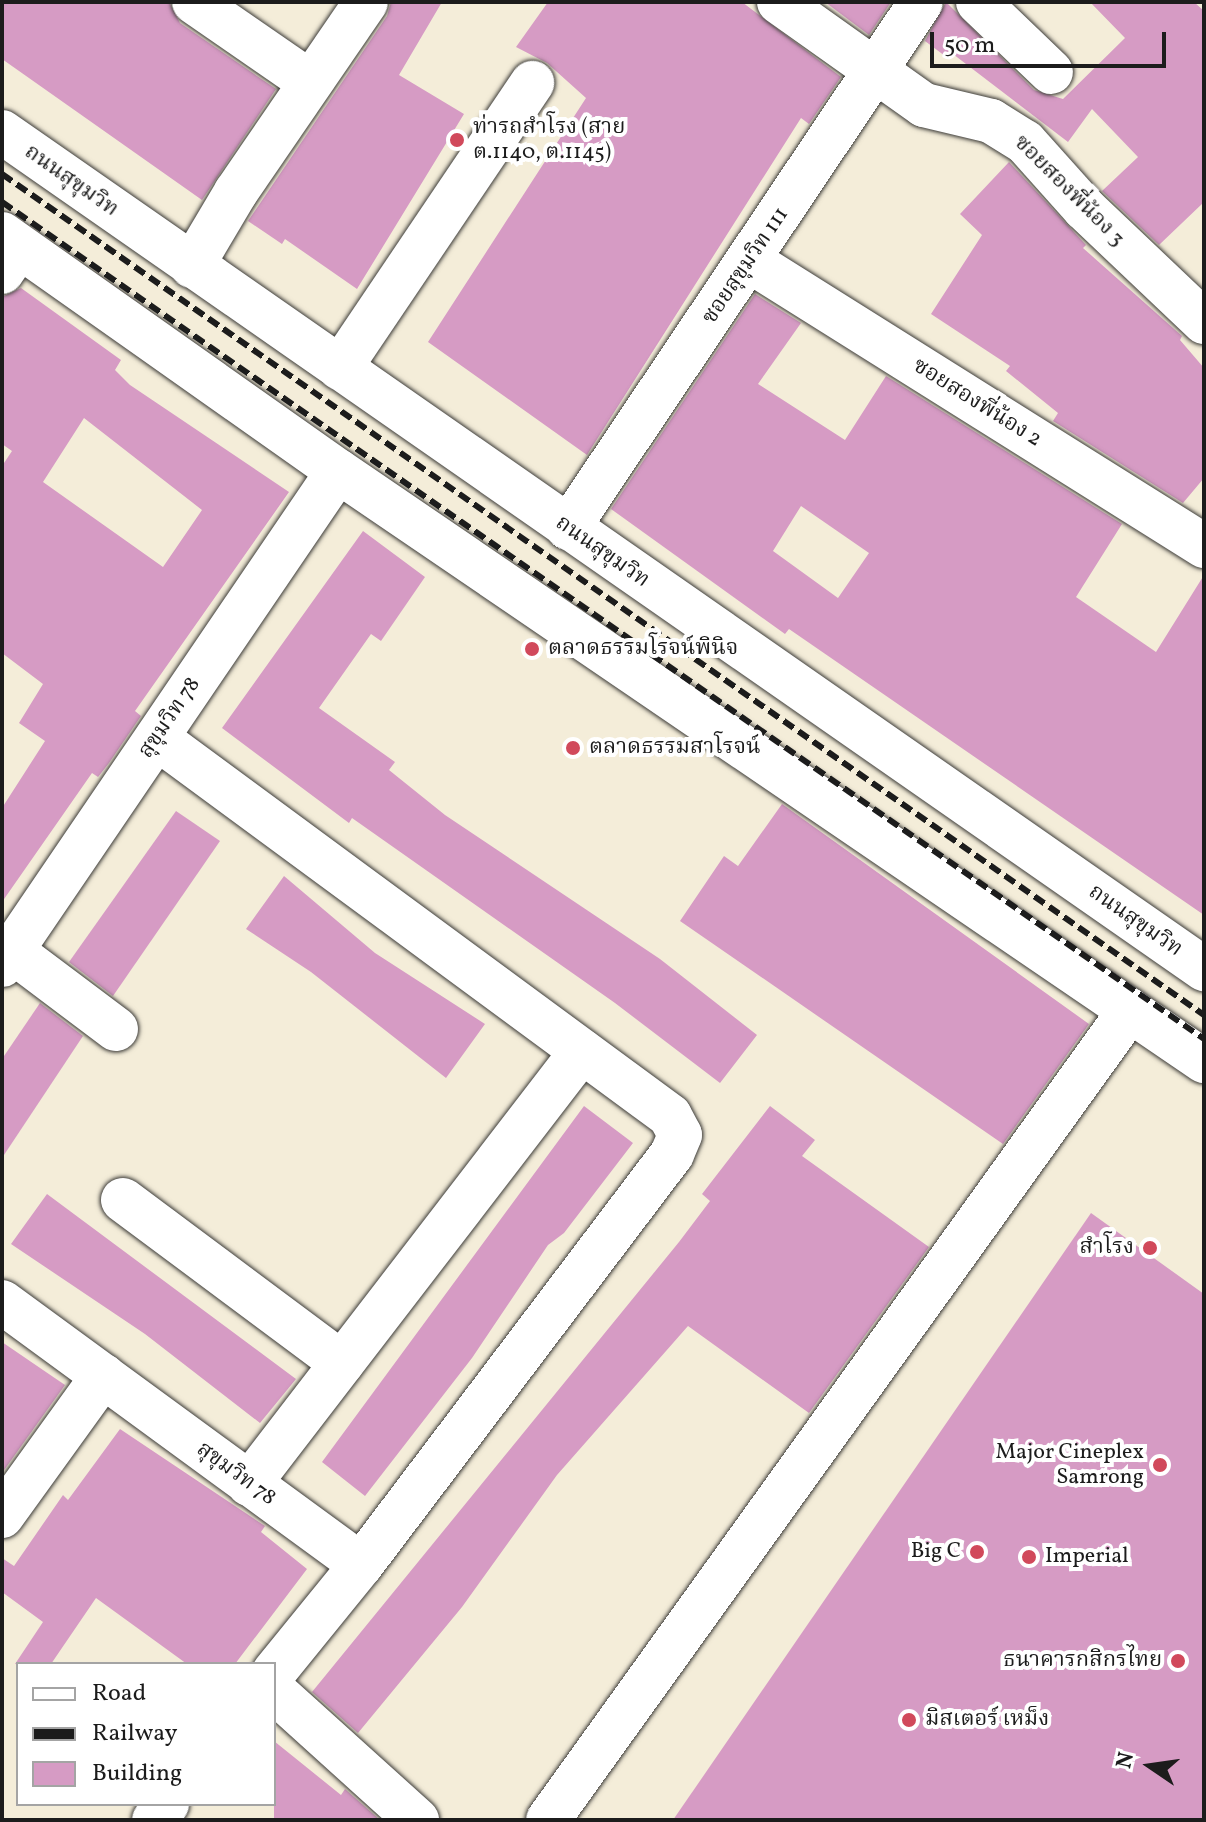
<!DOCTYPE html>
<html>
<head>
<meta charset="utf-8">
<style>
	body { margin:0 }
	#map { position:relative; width:1206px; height:1822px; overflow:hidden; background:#f4edd9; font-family:Vollkorn,"Noto Serif Thai",serif }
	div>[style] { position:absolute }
	.building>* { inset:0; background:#d69bc4 }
	.roads { filter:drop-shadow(0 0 2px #3c3b38) drop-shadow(0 0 2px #3c3b38) }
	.minor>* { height:44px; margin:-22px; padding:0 22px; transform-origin:22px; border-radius:22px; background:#fff }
	.highway>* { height:44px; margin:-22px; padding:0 22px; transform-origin:22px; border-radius:22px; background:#fff }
	.rail>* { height:6px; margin-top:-3px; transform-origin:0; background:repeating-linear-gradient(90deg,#1c1c1c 0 12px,transparent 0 18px) }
	.dots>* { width:22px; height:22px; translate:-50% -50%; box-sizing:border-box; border:4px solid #fff; border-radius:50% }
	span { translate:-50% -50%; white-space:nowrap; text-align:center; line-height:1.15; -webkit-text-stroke:8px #fff; paint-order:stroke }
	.poi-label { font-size:22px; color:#1c1c1c }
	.left { translate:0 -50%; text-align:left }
	.right { translate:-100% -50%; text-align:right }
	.street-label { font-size:22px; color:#1c1c1c }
	.frame { position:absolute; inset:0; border:4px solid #1c1c1c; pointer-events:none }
	.legend { position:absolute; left:16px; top:1662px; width:260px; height:144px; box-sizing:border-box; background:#fff; border:2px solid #a4a4a4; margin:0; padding:10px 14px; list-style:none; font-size:24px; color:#1c1c1c }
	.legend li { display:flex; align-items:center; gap:16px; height:40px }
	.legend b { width:40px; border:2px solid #a4a4a4 }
	.north { position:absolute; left:1110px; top:1726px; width:80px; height:80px; -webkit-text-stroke:6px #fff; paint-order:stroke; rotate:283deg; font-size:22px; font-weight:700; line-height:32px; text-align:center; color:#1c1c1c }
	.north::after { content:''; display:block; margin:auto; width:28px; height:36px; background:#1c1c1c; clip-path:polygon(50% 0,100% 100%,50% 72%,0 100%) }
	.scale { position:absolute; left:930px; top:32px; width:236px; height:36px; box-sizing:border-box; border:4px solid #1c1c1c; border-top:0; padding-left:10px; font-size:24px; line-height:28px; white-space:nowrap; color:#1c1c1c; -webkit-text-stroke:6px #fff; paint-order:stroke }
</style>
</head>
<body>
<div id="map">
	<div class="building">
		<i style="clip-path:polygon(2px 2px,169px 2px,180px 23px,276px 89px,202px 200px,2px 59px)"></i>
		<i style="clip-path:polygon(391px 2px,442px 2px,399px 75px,464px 114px,357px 289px,285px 239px,282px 244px,248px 221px,387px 16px)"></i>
		<i style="clip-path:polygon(548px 2px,742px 2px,841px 77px,809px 124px,801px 118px,587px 455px,428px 342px,586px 98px,547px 63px,516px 47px)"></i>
		<i style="clip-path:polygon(825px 2px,891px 2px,869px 35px)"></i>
		<i style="clip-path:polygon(946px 2px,1034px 90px,1063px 99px,1125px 38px,1090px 2px,1194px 2px,1204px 11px,1204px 202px,1159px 245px,1102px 191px,1138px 157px,1092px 109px,1068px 142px,949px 51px,945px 56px,925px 41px)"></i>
		<i style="clip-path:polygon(1009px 162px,1086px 245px,1083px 248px,1182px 336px,1180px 340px,1204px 368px,1204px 478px,1183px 503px,1053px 421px,1058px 413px,1006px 371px,1010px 366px,931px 314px,982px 235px,960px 214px)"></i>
		<i style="clip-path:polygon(evenodd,21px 288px,121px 360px,115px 370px,130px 385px,289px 492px,135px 711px,141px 716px,109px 763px,98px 777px,92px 773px,2px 902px,2px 808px,45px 741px,19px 723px,43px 684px,2px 653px,2px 466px,12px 451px,2px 444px,2px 297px,21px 288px,84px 418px,202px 510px,163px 567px,43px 482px,84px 418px)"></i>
		<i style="clip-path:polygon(evenodd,755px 294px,801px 323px,758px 384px,845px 440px,886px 376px,1122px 524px,1076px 597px,1156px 652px,1204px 575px,1204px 915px,789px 629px,785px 634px,611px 509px,755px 294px,801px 506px,869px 553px,838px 598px,773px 551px,801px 506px)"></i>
		<i style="clip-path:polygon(363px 531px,425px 577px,381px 641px,371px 634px,319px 708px,395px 762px,389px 770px,445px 815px,660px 959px,757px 1035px,720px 1083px,615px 1003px,352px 818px,349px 823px,222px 728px)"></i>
		<i style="clip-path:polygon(782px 804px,1089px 1024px,1003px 1144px,680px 921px,724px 856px,738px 866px)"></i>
		<i style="clip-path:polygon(176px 811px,220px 841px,113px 996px,69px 962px)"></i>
		<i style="clip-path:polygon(284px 876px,375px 953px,485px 1024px,446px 1078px,311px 972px,246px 929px)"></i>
		<i style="clip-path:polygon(40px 1003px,83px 1036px,2px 1158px,2px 1059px)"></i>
		<i style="clip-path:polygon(584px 1106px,633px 1143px,564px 1233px,548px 1245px,472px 1358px,365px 1496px,322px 1462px)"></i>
		<i style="clip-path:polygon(770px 1106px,815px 1140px,802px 1156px,929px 1247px,809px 1413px,688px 1326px,557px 1475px,462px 1607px,358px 1733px,312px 1692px,679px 1242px,710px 1201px,702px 1194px)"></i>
		<i style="clip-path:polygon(47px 1194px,296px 1379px,260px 1423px,145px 1334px,11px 1244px)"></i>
		<i style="clip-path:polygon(1091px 1213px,1204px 1294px,1204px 1820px,673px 1820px)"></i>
		<i style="clip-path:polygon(2px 1342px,65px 1385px,2px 1473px)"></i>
		<i style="clip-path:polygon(120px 1429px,265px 1526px,261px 1532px,307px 1569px,235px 1664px,187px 1664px,96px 1598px,51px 1664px,15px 1664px,43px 1622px,2px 1592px,2px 1558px,14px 1566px,63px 1495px,68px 1500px)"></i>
		<i style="clip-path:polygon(274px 1741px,341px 1795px,345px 1789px,380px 1820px,274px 1820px)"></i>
	</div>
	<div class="roads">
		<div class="minor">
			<i style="left:194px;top:2px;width:141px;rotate:34.6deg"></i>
			<i style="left:779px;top:2px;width:178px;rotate:35.4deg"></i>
			<i style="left:924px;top:105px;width:69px;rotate:13.4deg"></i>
			<i style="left:991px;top:121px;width:40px;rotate:32deg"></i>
			<i style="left:1025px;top:142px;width:89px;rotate:48.2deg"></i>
			<i style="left:1084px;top:208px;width:166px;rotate:43.5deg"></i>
			<i style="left:978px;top:2px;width:101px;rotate:43.8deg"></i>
			<i style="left:750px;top:261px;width:536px;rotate:32.12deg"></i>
			<i style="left:192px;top:266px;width:86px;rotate:-59.3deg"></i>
			<i style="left:236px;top:192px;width:230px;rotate:-55.6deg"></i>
			<i style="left:2px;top:272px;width:30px;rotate:-56deg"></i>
			<i style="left:340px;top:368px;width:344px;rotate:-56deg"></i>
			<i style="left:568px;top:528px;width:633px;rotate:-56.13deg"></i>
			<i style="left:157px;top:738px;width:637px;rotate:36.38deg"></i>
			<i style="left:670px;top:1116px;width:21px;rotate:62deg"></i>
			<i style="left:680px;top:1135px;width:21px;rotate:113deg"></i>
			<i style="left:672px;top:1154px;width:515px;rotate:127.11deg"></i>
			<i style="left:361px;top:1565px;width:138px;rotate:129.1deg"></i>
			<i style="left:12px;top:951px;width:130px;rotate:36.9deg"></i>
			<i style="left:2px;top:965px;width:597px;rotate:-55.78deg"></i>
			<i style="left:123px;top:1200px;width:273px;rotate:36.7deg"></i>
			<i style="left:2px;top:1302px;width:445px;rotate:36.2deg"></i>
			<i style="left:249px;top:1484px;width:546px;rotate:-52.44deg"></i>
			<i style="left:2px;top:1516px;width:173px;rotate:-54.2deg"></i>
			<i style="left:274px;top:1691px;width:193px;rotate:42.1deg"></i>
			<i style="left:154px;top:1820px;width:21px;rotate:-51deg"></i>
			<i style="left:548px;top:1820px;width:997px;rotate:-54.3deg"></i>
		</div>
		<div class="highway">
			<i style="left:2px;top:132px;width:1465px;rotate:34.85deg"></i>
			<i style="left:2px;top:234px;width:411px;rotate:35.2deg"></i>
			<i style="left:338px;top:471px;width:1048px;rotate:34.27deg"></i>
		</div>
	</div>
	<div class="rail">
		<i style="left:2px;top:174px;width:1467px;rotate:34.98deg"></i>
		<i style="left:2px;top:202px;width:1465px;rotate:34.85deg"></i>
	</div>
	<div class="dots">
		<i style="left:457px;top:140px;background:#d1495b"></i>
		<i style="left:532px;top:649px;background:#d1495b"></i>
		<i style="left:573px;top:748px;background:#d1495b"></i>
		<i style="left:1150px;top:1248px;background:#d1495b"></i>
		<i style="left:1160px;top:1465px;background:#d1495b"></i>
		<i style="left:977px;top:1552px;background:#d1495b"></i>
		<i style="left:1029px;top:1557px;background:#d1495b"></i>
		<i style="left:1178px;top:1661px;background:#d1495b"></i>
		<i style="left:909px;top:1720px;background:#d1495b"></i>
	</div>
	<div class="poi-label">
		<span class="left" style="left:473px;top:140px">ท่ารถสำโรง (สาย<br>ต.1140, ต.1145)</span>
		<span class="left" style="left:548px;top:649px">ตลาดธรรมโรจน์พินิจ</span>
		<span class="left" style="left:589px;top:748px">ตลาดธรรมสาโรจน์</span>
		<span class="right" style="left:1134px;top:1248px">สำโรง</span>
		<span class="right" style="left:1144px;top:1465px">Major Cineplex<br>Samrong</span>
		<span class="right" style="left:961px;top:1552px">Big C</span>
		<span class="left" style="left:1045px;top:1557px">Imperial</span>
		<span class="right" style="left:1162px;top:1661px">ธนาคารกสิกรไทย</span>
		<span class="left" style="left:925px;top:1720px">มิสเตอร์ เหม็ง</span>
	</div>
	<div class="street-label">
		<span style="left:71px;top:181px;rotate:35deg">ถนนสุขุมวิท</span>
		<span style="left:1069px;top:191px;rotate:45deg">ซอยสองพี่น้อง 3</span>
		<span style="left:746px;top:266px;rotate:-56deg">ซอยสุขุมวิท 111</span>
		<span style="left:977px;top:403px;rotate:32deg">ซอยสองพี่น้อง 2</span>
		<span style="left:602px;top:552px;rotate:35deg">ถนนสุขุมวิท</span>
		<span style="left:170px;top:718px;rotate:-56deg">สุขุมวิท 78</span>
		<span style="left:1135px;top:921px;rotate:35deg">ถนนสุขุมวิท</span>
		<span style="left:236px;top:1474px;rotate:36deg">สุขุมวิท 78</span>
	</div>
	<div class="frame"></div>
	<ul class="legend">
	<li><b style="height:10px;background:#fff"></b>Road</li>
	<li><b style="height:10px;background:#1c1c1c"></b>Railway</li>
	<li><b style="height:22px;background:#d69bc4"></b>Building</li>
	</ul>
	<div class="north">N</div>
	<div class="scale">50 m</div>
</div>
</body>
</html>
